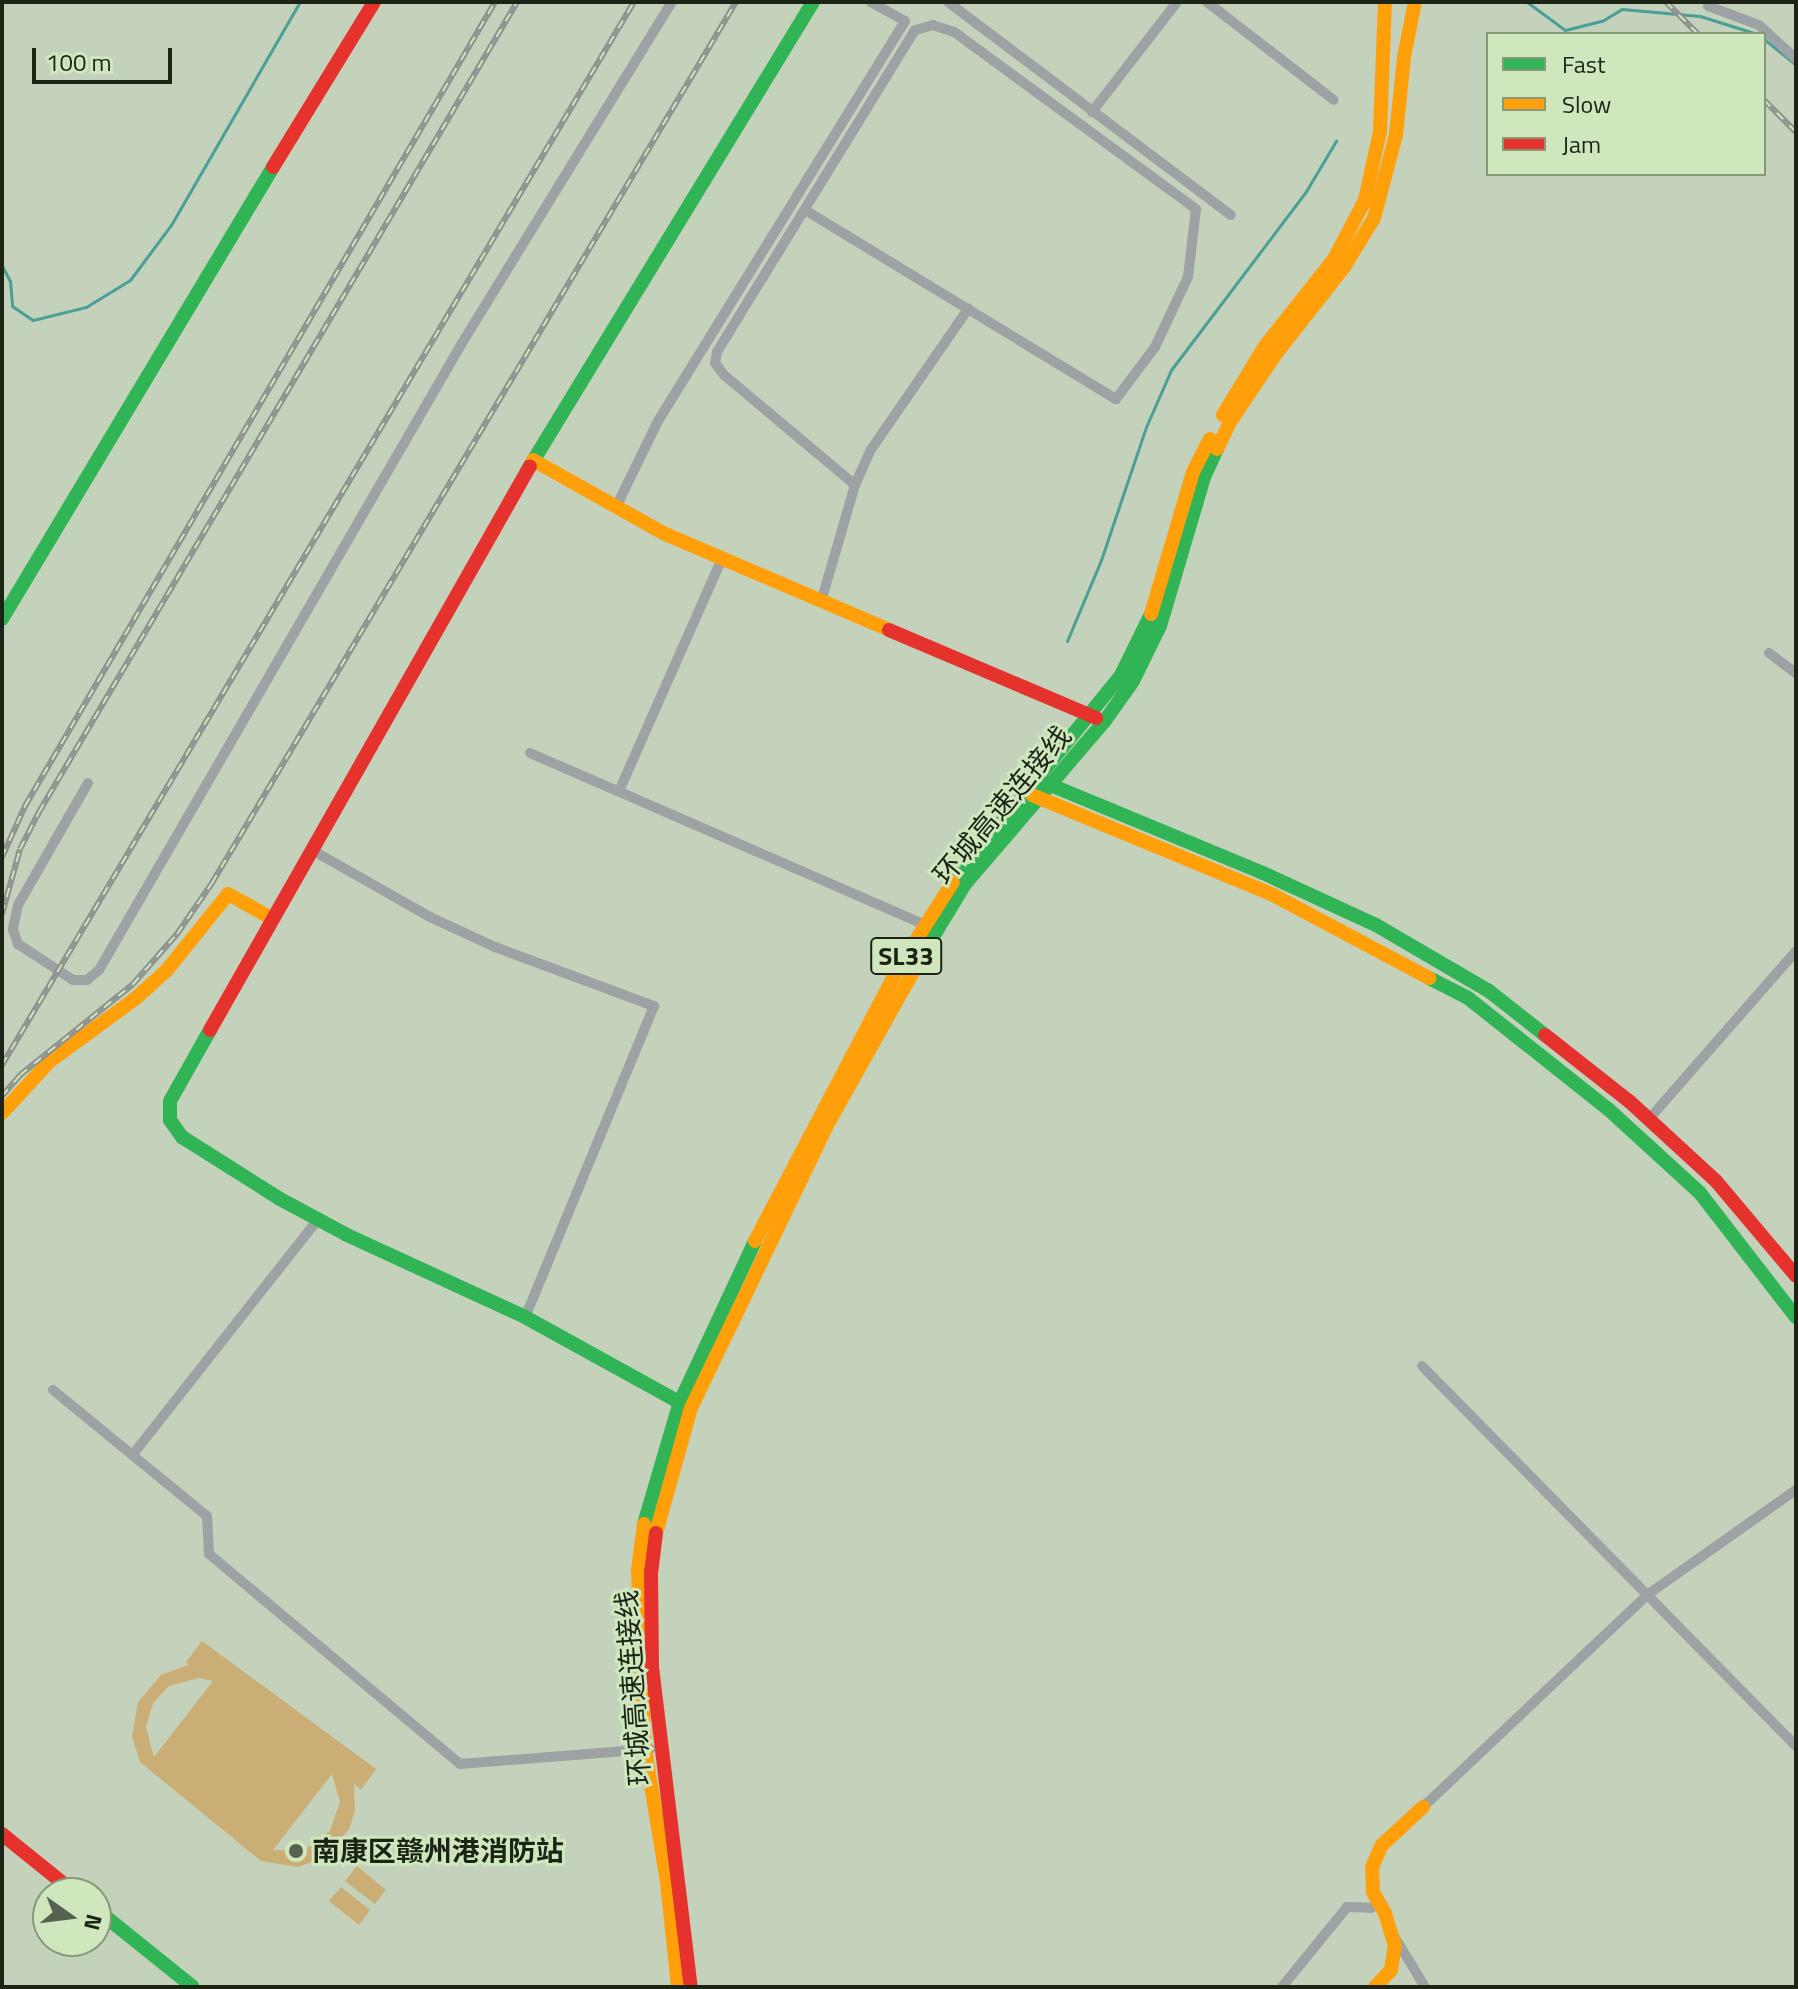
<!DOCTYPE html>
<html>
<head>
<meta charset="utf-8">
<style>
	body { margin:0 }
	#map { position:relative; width:1798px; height:1989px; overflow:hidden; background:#c4d1bb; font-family:"Titillium Web","Noto Sans SC",sans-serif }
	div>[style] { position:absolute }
	.green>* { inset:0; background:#caae75 }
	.stream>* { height:3px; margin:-1.5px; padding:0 1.5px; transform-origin:1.5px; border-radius:1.5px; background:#4a9f97 }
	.street>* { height:10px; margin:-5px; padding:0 5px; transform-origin:5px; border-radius:5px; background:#9da3a4 }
	.fast>* { height:14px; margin:-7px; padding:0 7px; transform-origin:7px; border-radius:7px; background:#30b455 }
	.slow>* { height:14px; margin:-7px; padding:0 7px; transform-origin:7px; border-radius:7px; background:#ff9f0a }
	.jam>* { height:14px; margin:-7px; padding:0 7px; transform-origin:7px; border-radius:7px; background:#e5322d }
	.rail>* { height:6px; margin-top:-3px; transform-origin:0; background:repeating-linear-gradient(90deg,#d0e7be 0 9px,#8d928f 0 18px); box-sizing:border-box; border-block:2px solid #8d928f }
	.dots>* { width:22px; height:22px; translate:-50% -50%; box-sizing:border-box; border:4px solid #d0e7be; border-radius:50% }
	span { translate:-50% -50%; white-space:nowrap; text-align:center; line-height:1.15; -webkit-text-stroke:6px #d0e7be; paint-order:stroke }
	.shield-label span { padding:2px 6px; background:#d0e7be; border:2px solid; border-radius:6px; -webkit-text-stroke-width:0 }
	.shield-label { font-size:26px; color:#1b2415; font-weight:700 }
	.street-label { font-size:28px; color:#1b2415 }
	.poi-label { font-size:28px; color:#1b2415; font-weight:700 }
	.left { translate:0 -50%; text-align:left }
	.frame { position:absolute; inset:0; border:4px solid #1b2415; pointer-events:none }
	.legend { position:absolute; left:1486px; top:32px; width:280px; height:144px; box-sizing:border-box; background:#d0e7be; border:2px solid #88997a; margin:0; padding:10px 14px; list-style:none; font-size:24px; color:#1b2415 }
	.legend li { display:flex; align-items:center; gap:16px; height:40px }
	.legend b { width:40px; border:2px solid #88997a }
	.north { position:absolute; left:32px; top:1877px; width:80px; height:80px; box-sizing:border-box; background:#d0e7be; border:2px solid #88997a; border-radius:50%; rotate:104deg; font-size:22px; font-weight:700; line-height:32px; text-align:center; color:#1b2415 }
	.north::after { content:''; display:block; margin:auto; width:28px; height:36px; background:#56614f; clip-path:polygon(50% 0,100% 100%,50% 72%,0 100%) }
	.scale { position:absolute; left:32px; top:48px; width:140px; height:36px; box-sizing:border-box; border:4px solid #1b2415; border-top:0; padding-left:10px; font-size:24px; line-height:28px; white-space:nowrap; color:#1b2415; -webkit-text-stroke:6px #d0e7be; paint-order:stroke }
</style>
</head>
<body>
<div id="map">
	<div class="green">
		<i style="clip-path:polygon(evenodd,202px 1641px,376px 1769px,361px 1790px,354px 1784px,355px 1811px,349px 1829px,324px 1857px,298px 1867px,261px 1861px,140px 1762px,132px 1737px,138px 1702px,161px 1675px,188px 1665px,186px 1662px,202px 1641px,199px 1678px,213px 1681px,154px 1757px,146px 1727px,153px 1703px,169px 1686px,199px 1678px,202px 1641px,332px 1774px,340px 1802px,330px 1831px,304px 1850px,273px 1850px,332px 1774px)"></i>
		<i style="clip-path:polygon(357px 1866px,386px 1890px,375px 1904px,345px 1881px)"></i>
		<i style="clip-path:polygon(341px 1887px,370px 1910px,359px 1925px,329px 1901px)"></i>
	</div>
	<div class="stream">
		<i style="left:1527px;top:2px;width:47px;rotate:36.4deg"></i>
		<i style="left:1565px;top:30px;width:38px;rotate:-14deg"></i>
		<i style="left:1602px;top:21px;width:23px;rotate:-31deg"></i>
		<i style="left:1622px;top:9px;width:78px;rotate:5.1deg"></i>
		<i style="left:1700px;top:16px;width:60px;rotate:17.5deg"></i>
		<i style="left:1764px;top:39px;width:41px;rotate:39.1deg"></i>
		<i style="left:2px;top:266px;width:17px;rotate:62deg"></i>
		<i style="left:10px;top:281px;width:25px;rotate:85deg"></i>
		<i style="left:12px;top:306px;width:25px;rotate:34deg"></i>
		<i style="left:33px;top:320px;width:55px;rotate:-13.8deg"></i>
		<i style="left:86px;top:307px;width:52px;rotate:-31.5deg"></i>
		<i style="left:130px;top:280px;width:69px;rotate:-53.3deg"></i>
		<i style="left:171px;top:225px;width:258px;rotate:-60deg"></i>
		<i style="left:1067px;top:641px;width:88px;rotate:-67.2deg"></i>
		<i style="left:1101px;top:560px;width:140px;rotate:-71.3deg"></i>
		<i style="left:1146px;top:427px;width:62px;rotate:-66.3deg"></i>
		<i style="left:1171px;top:370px;width:222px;rotate:-52.9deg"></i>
		<i style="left:1305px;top:193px;width:61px;rotate:-59.2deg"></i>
	</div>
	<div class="street">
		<i style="left:948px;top:2px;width:354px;rotate:37deg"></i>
		<i style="left:1207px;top:2px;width:160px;rotate:37.7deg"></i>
		<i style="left:1708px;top:6px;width:54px;rotate:20.4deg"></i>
		<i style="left:1759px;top:25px;width:50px;rotate:42.6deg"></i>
		<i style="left:1092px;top:112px;width:139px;rotate:-52.3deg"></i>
		<i style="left:805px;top:210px;width:364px;rotate:31.3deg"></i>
		<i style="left:1116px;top:399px;width:65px;rotate:-53.1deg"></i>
		<i style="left:1155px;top:347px;width:77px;rotate:-64.8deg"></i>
		<i style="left:1188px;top:277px;width:68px;rotate:-83.3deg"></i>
		<i style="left:1196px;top:209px;width:300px;rotate:-143.8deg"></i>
		<i style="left:954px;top:32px;width:22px;rotate:-162deg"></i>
		<i style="left:933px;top:25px;width:19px;rotate:164deg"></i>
		<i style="left:915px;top:30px;width:378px;rotate:121.6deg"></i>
		<i style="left:717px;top:352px;width:11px;rotate:100deg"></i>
		<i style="left:715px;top:363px;width:15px;rotate:53deg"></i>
		<i style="left:724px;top:375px;width:171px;rotate:40deg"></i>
		<i style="left:855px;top:485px;width:122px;rotate:106.2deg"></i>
		<i style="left:855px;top:485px;width:37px;rotate:-66deg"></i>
		<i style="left:870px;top:451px;width:173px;rotate:-55.4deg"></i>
		<i style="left:616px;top:507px;width:96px;rotate:-64deg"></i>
		<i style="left:658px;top:421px;width:470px;rotate:-58.3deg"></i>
		<i style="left:905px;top:21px;width:39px;rotate:-151deg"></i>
		<i style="left:1769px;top:653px;width:34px;rotate:37deg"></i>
		<i style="left:530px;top:753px;width:434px;rotate:23.5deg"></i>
		<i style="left:88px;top:783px;width:141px;rotate:119.8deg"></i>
		<i style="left:18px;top:905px;width:25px;rotate:102deg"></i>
		<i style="left:13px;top:929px;width:16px;rotate:72deg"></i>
		<i style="left:18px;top:944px;width:66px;rotate:33.2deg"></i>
		<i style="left:73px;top:980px;width:14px"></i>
		<i style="left:87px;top:980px;width:16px;rotate:-40deg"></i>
		<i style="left:99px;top:970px;width:724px;rotate:-59.93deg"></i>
		<i style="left:462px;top:343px;width:400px;rotate:-58.4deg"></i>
		<i style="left:619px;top:791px;width:254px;rotate:-66.1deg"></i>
		<i style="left:312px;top:850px;width:136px;rotate:29.6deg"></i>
		<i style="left:430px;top:917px;width:72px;rotate:24.8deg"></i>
		<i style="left:495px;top:947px;width:170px;rotate:20.4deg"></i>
		<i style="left:654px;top:1006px;width:337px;rotate:112.5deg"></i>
		<i style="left:1649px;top:1119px;width:223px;rotate:-48.8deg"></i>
		<i style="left:1422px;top:1366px;width:533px;rotate:45.46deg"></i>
		<i style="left:53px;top:1390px;width:199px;rotate:39.3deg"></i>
		<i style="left:207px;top:1516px;width:38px;rotate:87deg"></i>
		<i style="left:209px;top:1554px;width:327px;rotate:39.9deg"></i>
		<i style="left:460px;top:1764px;width:191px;rotate:-4.5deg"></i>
		<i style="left:134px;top:1453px;width:298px;rotate:-51.8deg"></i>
		<i style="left:1423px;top:1807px;width:308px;rotate:-43.4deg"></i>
		<i style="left:1647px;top:1595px;width:182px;rotate:-35.2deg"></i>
		<i style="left:1394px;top:1936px;width:60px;rotate:58.7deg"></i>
		<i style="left:1282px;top:1987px;width:103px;rotate:-50.9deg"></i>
		<i style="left:1347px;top:1907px;width:24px;rotate:2deg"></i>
		<i style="left:1371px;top:1908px;width:10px;rotate:-24deg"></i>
	</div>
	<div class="fast">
		<i style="left:530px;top:466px;width:543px;rotate:-58.62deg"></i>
		<i style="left:2px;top:619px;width:527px;rotate:-59.05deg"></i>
		<i style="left:1041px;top:781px;width:240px;rotate:22.5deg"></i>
		<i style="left:1263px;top:873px;width:124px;rotate:24.7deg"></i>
		<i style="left:1376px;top:925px;width:131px;rotate:30.3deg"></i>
		<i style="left:1489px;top:991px;width:71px;rotate:38.2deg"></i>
		<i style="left:953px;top:882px;width:267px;rotate:-50.9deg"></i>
		<i style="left:1121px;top:675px;width:68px;rotate:-63.8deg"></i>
		<i style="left:927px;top:947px;width:74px;rotate:-58.9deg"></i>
		<i style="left:965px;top:884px;width:213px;rotate:-49.4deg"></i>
		<i style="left:1104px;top:722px;width:50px;rotate:-54.7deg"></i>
		<i style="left:1133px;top:681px;width:61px;rotate:-63.9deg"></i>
		<i style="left:1160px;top:626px;width:155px;rotate:-73.5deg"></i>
		<i style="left:1204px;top:477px;width:31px;rotate:-65deg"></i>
		<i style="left:1429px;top:978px;width:44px;rotate:27.1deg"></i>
		<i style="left:1468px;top:998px;width:177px;rotate:38.4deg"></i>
		<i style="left:1607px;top:1108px;width:126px;rotate:42.4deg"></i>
		<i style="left:1700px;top:1193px;width:157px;rotate:52.3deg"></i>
		<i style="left:210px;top:1030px;width:81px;rotate:119.4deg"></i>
		<i style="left:170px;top:1101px;width:19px;rotate:90deg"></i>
		<i style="left:170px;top:1120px;width:21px;rotate:55deg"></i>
		<i style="left:182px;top:1137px;width:116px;rotate:32.3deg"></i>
		<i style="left:280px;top:1199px;width:76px;rotate:28.2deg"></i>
		<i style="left:347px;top:1235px;width:196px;rotate:24.7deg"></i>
		<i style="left:525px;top:1317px;width:186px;rotate:28.9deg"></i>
		<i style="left:644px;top:1524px;width:127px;rotate:-73.6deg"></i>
		<i style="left:680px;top:1402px;width:178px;rotate:-65deg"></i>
		<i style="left:96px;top:1909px;width:124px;rotate:38.8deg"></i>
	</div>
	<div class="slow">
		<i style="left:1223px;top:415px;width:81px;rotate:-58.7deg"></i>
		<i style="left:1265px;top:346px;width:111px;rotate:-51.6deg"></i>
		<i style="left:1334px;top:259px;width:67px;rotate:-62.3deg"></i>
		<i style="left:1365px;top:200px;width:71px;rotate:-77.7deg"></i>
		<i style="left:1380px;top:131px;width:129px;rotate:-87.8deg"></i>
		<i style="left:1217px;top:449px;width:30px;rotate:-64deg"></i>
		<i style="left:1230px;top:422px;width:81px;rotate:-56.1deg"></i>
		<i style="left:1275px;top:355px;width:112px;rotate:-51.9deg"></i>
		<i style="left:1344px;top:267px;width:57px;rotate:-58.5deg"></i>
		<i style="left:1374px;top:218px;width:86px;rotate:-75.2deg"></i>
		<i style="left:1396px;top:135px;width:78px;rotate:-84.1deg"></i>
		<i style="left:1404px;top:57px;width:56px;rotate:-78.7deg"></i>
		<i style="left:533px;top:460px;width:149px;rotate:29.3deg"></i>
		<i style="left:663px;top:533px;width:246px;rotate:23.2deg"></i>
		<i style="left:1151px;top:614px;width:148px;rotate:-73.5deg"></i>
		<i style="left:1193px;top:472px;width:37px;rotate:-63deg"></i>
		<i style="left:1032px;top:795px;width:261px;rotate:22.5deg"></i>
		<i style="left:1273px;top:895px;width:177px;rotate:28deg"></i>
		<i style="left:2px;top:1113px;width:71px;rotate:-47.3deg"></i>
		<i style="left:50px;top:1061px;width:107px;rotate:-36.2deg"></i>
		<i style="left:136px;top:998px;width:42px;rotate:-42.1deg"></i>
		<i style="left:167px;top:970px;width:97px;rotate:-51.2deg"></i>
		<i style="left:228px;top:894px;width:51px;rotate:29.1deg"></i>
		<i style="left:755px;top:1241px;width:306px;rotate:-62.3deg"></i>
		<i style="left:897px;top:970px;width:104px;rotate:-57.5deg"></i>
		<i style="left:644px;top:1524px;width:46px;rotate:97.4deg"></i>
		<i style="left:638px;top:1570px;width:179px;rotate:87.8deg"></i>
		<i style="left:645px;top:1749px;width:135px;rotate:80.6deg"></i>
		<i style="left:667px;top:1882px;width:106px;rotate:84deg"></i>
		<i style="left:656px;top:1533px;width:130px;rotate:-74.4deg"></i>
		<i style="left:691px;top:1408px;width:312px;rotate:-64.3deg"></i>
		<i style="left:826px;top:1127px;width:206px;rotate:-60.7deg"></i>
		<i style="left:1375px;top:1987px;width:23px;rotate:-47deg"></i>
		<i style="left:1391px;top:1970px;width:24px;rotate:-81deg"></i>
		<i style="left:1395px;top:1946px;width:34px;rotate:-107deg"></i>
		<i style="left:1385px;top:1913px;width:24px;rotate:-120deg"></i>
		<i style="left:1373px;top:1892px;width:25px;rotate:-92deg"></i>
		<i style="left:1372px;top:1867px;width:24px;rotate:-66deg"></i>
		<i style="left:1382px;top:1845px;width:56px;rotate:-42.8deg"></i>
	</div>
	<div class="jam">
		<i style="left:273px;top:167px;width:193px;rotate:-58.5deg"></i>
		<i style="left:889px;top:630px;width:225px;rotate:23deg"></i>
		<i style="left:210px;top:1030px;width:648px;rotate:-60.43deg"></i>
		<i style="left:1545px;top:1035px;width:107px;rotate:38.2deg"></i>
		<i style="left:1629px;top:1101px;width:118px;rotate:42.6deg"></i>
		<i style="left:1716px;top:1181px;width:124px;rotate:49.9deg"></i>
		<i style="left:656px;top:1533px;width:38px;rotate:97deg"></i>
		<i style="left:651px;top:1571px;width:96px;rotate:89.4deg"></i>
		<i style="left:652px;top:1667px;width:322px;rotate:83.1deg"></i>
		<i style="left:2px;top:1834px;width:94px;rotate:38.9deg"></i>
	</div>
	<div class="rail">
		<i style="left:1666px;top:2px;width:45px;rotate:45deg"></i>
		<i style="left:1764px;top:100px;width:45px;rotate:45deg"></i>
		<i style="left:2px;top:857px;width:56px;rotate:-65.7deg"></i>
		<i style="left:25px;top:806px;width:931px;rotate:-59.69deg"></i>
		<i style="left:2px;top:914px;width:67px;rotate:-74.5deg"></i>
		<i style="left:20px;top:849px;width:42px;rotate:-62.8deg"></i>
		<i style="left:39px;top:812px;width:941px;rotate:-59.45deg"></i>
		<i style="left:2px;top:1065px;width:1237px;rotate:-59.27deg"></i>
		<i style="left:2px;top:1096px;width:28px;rotate:-49deg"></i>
		<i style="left:20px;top:1075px;width:145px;rotate:-38.8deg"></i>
		<i style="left:133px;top:984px;width:67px;rotate:-48.7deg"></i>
		<i style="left:177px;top:934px;width:62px;rotate:-55.5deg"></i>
		<i style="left:212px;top:883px;width:1025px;rotate:-59.26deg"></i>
	</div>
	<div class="dots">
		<i style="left:296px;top:1851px;background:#56614f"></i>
	</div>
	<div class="shield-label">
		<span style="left:906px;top:956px">SL33</span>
	</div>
	<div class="street-label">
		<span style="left:1002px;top:805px;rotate:-50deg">环城高速连接线</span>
		<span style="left:633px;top:1688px;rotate:-94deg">环城高速连接线</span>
	</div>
	<div class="poi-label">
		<span class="left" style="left:312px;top:1851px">南康区赣州港消防站</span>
	</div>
	<div class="frame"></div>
	<ul class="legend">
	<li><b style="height:10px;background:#30b455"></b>Fast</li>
	<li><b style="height:10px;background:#ff9f0a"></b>Slow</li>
	<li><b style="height:10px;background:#e5322d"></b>Jam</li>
	</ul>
	<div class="north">N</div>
	<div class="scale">100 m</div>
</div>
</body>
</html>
